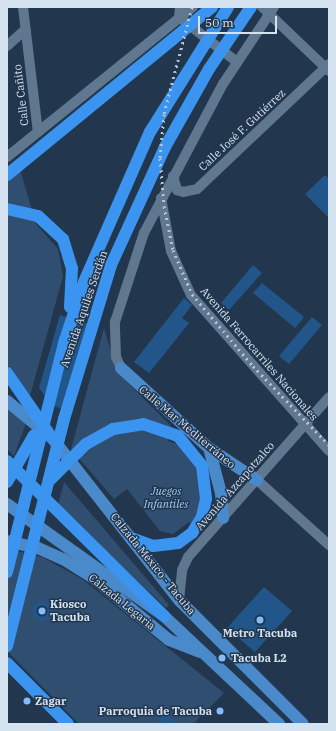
<!DOCTYPE html>
<html>
<head>
<meta charset="utf-8">
<style>
	body { margin:0 }
	#map { position:relative; width:336px; height:731px; overflow:hidden; background:#22374d; font-family:"IBM Plex Serif",serif }
	div>[style] { position:absolute }
	.green>* { inset:0; background:#304e70 }
	.building>* { inset:0; background:#22568a }
	.round { border-radius:50% }
	.minor>* { height:10px; margin:-5px; padding:0 5px; transform-origin:5px; border-radius:5px; background:#607790 }
	.major>* { height:12px; margin:-6px; padding:0 6px; transform-origin:6px; border-radius:6px; background:#4a89ca }
	.highway>* { height:12px; margin:-6px; padding:0 6px; transform-origin:6px; border-radius:6px; background:#3b95f0 }
	.rail>* { height:3px; margin-top:-1.5px; transform-origin:0; background:repeating-linear-gradient(90deg,#b6c4d4 0 2px,transparent 0 6px) }
	.dots>* { width:11px; height:11px; translate:-50% -50%; box-sizing:border-box; border:2px solid #22374d; border-radius:50% }
	span { translate:-50% -50%; white-space:nowrap; text-align:center; line-height:1.15; -webkit-text-stroke:3px #22374d; paint-order:stroke }
	.street-label { font-size:11px; color:#d5e2f0 }
	.park-label { font-size:11px; color:#a0c9f7; font-style:italic }
	.poi-label { font-size:11px; color:#d5e2f0; font-weight:700 }
	.left { translate:0 -50%; text-align:left }
	.right { translate:-100% -50%; text-align:right }
	.frame { position:absolute; inset:0; border:8px solid #d5e2f0; pointer-events:none }
	.scale { position:absolute; left:198px; top:16px; width:79px; height:18px; box-sizing:border-box; border:2px solid #d5e2f0; border-top:0; padding-left:5px; font-size:12px; line-height:14px; white-space:nowrap; color:#d5e2f0; -webkit-text-stroke:3px #22374d; paint-order:stroke }
</style>
</head>
<body>
<div id="map">
	<div class="green">
		<i style="clip-path:polygon(17px 159px,36px 224px,58px 249px,63px 276px,30px 396px,7px 364px,7px 167px)"></i>
		<i style="clip-path:polygon(104px 328px,117px 372px,171px 426px,168px 441px,177px 444px,195px 464px,201px 487px,200px 505px,193px 524px,189px 522px,173px 534px,160px 531px,127px 489px,114px 499px,71px 449px)"></i>
		<i style="clip-path:polygon(7px 407px,26px 423px,14px 456px,7px 449px)"></i>
		<i style="clip-path:polygon(64px 482px,169px 605px,166px 608px,58px 505px)"></i>
		<i style="clip-path:polygon(7px 549px,42px 557px,82px 579px,224px 693px,193px 724px,79px 724px,7px 651px)"></i>
	</div>
	<div class="building">
		<i style="clip-path:polygon(325px 175px,329px 179px,329px 218px,305px 194px)"></i>
		<i style="clip-path:polygon(253px 265px,262px 273px,229px 310px,221px 303px)"></i>
		<i style="clip-path:polygon(262px 283px,304px 317px,295px 328px,253px 293px)"></i>
		<i style="clip-path:polygon(184px 298px,192px 305px,182px 318px,189px 323px,149px 373px,134px 362px)"></i>
		<i style="clip-path:polygon(60px 315px,95px 326px,71px 411px,53px 406px,39px 388px)"></i>
		<i style="clip-path:polygon(312px 317px,322px 325px,289px 364px,279px 356px)"></i>
		<i style="clip-path:polygon(264px 587px,292px 611px,255px 652px,227px 628px)"></i>
		<i class="round" style="left:32px;top:601px;width:20px;height:20px"></i>
		<i style="clip-path:polygon(165px 713px,175px 722px,173px 724px,156px 723px)"></i>
	</div>
	<div class="minor">
		<i style="left:23px;top:7px;width:126px;rotate:83.2deg"></i>
		<i style="left:180px;top:7px;width:10px;rotate:96deg"></i>
		<i style="left:179px;top:17px;width:73px;rotate:37.8deg"></i>
		<i style="left:262px;top:7px;width:93px;rotate:43.7deg"></i>
		<i style="left:7px;top:46px;width:25px;rotate:-42deg"></i>
		<i style="left:7px;top:157px;width:239px;rotate:-38.9deg"></i>
		<i style="left:173px;top:176px;width:15px;rotate:74deg"></i>
		<i style="left:177px;top:190px;width:6px;rotate:18deg"></i>
		<i style="left:183px;top:192px;width:14px;rotate:-12deg"></i>
		<i style="left:197px;top:189px;width:182px;rotate:-43.4deg"></i>
		<i style="left:161px;top:198px;width:54px;rotate:79.3deg"></i>
		<i style="left:171px;top:251px;width:48px;rotate:65.6deg"></i>
		<i style="left:191px;top:295px;width:208px;rotate:48.5deg"></i>
		<i style="left:121px;top:368px;width:12px;rotate:-114deg"></i>
		<i style="left:116px;top:357px;width:35px;rotate:-92deg"></i>
		<i style="left:115px;top:322px;width:94px;rotate:-72deg"></i>
		<i style="left:144px;top:233px;width:169px;rotate:-62.1deg"></i>
		<i style="left:223px;top:84px;width:92px;rotate:-56.5deg"></i>
		<i style="left:257px;top:480px;width:97px;rotate:42.1deg"></i>
		<i style="left:179px;top:600px;width:30px;rotate:-84deg"></i>
		<i style="left:182px;top:570px;width:14px;rotate:-65deg"></i>
		<i style="left:188px;top:557px;width:213px;rotate:-48.6deg"></i>
	</div>
	<div class="major">
		<i style="left:121px;top:368px;width:119px;rotate:42.3deg"></i>
		<i style="left:209px;top:448px;width:58px;rotate:33.7deg"></i>
		<i style="left:7px;top:401px;width:58px;rotate:39.4deg"></i>
		<i style="left:52px;top:438px;width:206px;rotate:51.9deg"></i>
		<i style="left:179px;top:600px;width:175px;rotate:45deg"></i>
		<i style="left:209px;top:448px;width:47px;rotate:75.1deg"></i>
		<i style="left:221px;top:493px;width:25px;rotate:85deg"></i>
		<i style="left:7px;top:504px;width:193px;rotate:35.5deg"></i>
		<i style="left:164px;top:616px;width:158px;rotate:43.2deg"></i>
		<i style="left:7px;top:541px;width:32px;rotate:13deg"></i>
		<i style="left:38px;top:548px;width:27px;rotate:24deg"></i>
		<i style="left:63px;top:559px;width:39px;rotate:32deg"></i>
		<i style="left:96px;top:580px;width:94px;rotate:39.4deg"></i>
		<i style="left:169px;top:640px;width:33px;rotate:21deg"></i>
	</div>
	<div class="highway">
		<i style="left:7px;top:175px;width:265px;rotate:-39.3deg"></i>
		<i style="left:7px;top:209px;width:32px;rotate:13deg"></i>
		<i style="left:38px;top:216px;width:34px;rotate:43deg"></i>
		<i style="left:63px;top:239px;width:30px;rotate:73deg"></i>
		<i style="left:72px;top:268px;width:39px;rotate:93deg"></i>
		<i style="left:7px;top:373px;width:79px;rotate:55.3deg"></i>
		<i style="left:7px;top:461px;width:221px;rotate:44.6deg"></i>
		<i style="left:51px;top:479px;width:49px;rotate:-45deg"></i>
		<i style="left:86px;top:444px;width:31px;rotate:-29deg"></i>
		<i style="left:113px;top:429px;width:30px;rotate:-9deg"></i>
		<i style="left:143px;top:424px;width:37px;rotate:19deg"></i>
		<i style="left:178px;top:436px;width:38px;rotate:51deg"></i>
		<i style="left:202px;top:466px;width:33px;rotate:83deg"></i>
		<i style="left:206px;top:499px;width:18px;rotate:103deg"></i>
		<i style="left:202px;top:517px;width:19px;rotate:122deg"></i>
		<i style="left:192px;top:533px;width:17px;rotate:144deg"></i>
		<i style="left:178px;top:543px;width:25px;rotate:173deg"></i>
		<i style="left:153px;top:546px;width:23px;rotate:-160deg"></i>
		<i style="left:7px;top:482px;width:54px;rotate:-60.1deg"></i>
		<i style="left:7px;top:572px;width:239px;rotate:-76deg"></i>
		<i style="left:65px;top:340px;width:61px;rotate:-71.9deg"></i>
		<i style="left:84px;top:282px;width:164px;rotate:-66.3deg"></i>
		<i style="left:150px;top:132px;width:147px;rotate:-58deg"></i>
		<i style="left:7px;top:646px;width:234px;rotate:-75.9deg"></i>
		<i style="left:64px;top:419px;width:161px;rotate:-73deg"></i>
		<i style="left:111px;top:265px;width:130px;rotate:-65.4deg"></i>
		<i style="left:165px;top:147px;width:90px;rotate:-60.6deg"></i>
		<i style="left:209px;top:69px;width:75px;rotate:-55.9deg"></i>
		<i style="left:7px;top:663px;width:86px;rotate:45deg"></i>
	</div>
	<div class="rail">
		<i style="left:192px;top:7px;width:111px;rotate:104.7deg"></i>
		<i style="left:164px;top:114px;width:44px;rotate:95.2deg"></i>
		<i style="left:160px;top:158px;width:48px;rotate:85.2deg"></i>
		<i style="left:164px;top:206px;width:45px;rotate:78.4deg"></i>
		<i style="left:173px;top:250px;width:48px;rotate:66.6deg"></i>
		<i style="left:192px;top:294px;width:94px;rotate:49.7deg"></i>
		<i style="left:253px;top:366px;width:110px;rotate:46.1deg"></i>
	</div>
	<div class="dots">
		<i style="left:42px;top:611px;background:#83bcfb"></i>
		<i style="left:260px;top:620px;background:#83bcfb"></i>
		<i style="left:222px;top:658px;background:#83bcfb"></i>
		<i style="left:27px;top:701px;background:#83bcfb"></i>
		<i style="left:220px;top:711px;background:#83bcfb"></i>
	</div>
	<div class="street-label">
		<span style="left:21px;top:95px;rotate:-97deg">Calle Cañito</span>
		<span style="left:242px;top:130px;rotate:-43deg">Calle José F. Gutiérrez</span>
		<span style="left:84px;top:309px;rotate:-71deg">Avenida Aquiles Serdán</span>
		<span style="left:259px;top:354px;rotate:49deg">Avenida Ferrocarriles Nacionales</span>
		<span style="left:187px;top:427px;rotate:40deg">Calle Mar Mediterráneo</span>
		<span style="left:235px;top:486px;rotate:-49deg">Avenida Azcapotzalco</span>
		<span style="left:153px;top:564px;rotate:51deg">Calzada México - Tacuba</span>
		<span style="left:122px;top:602px;rotate:39deg">Calzada Legaria</span>
	</div>
	<div class="park-label">
		<span style="left:166px;top:498px">Juegos<br>Infantiles</span>
	</div>
	<div class="poi-label">
		<span class="left" style="left:50px;top:611px">Kiosco<br>Tacuba</span>
		<span style="left:260px;top:633px">Metro Tacuba</span>
		<span class="left" style="left:231px;top:658px">Tacuba L2</span>
		<span class="left" style="left:35px;top:701px">Zagar</span>
		<span class="right" style="left:212px;top:711px">Parroquia de Tacuba</span>
	</div>
	<div class="frame"></div>
	<div class="scale">50 m</div>
</div>
</body>
</html>
